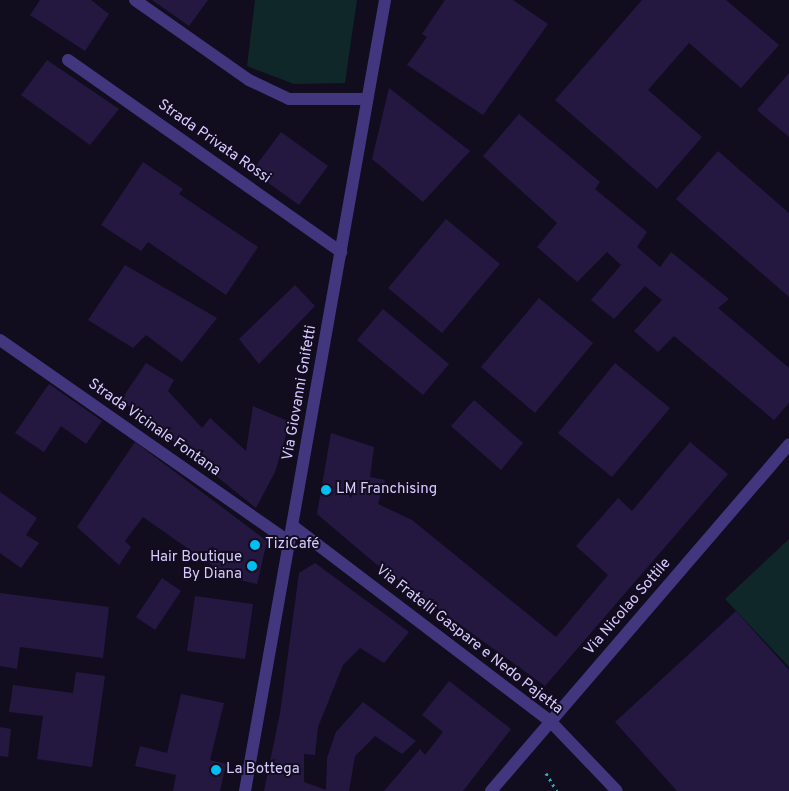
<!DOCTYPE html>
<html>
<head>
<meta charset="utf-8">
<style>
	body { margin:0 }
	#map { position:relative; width:789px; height:791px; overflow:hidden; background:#120c1f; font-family:Overpass,sans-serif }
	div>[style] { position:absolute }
	.green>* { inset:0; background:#0f2729 }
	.building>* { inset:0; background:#251840 }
	.path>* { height:3px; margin-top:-1.5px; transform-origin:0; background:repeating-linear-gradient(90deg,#2ca9b1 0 2.5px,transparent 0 6.5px) }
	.service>* { height:12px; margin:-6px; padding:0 6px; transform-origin:6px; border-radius:6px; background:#42367f }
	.minor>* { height:12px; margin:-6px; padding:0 6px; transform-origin:6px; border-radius:6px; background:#42367f }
	.tertiary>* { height:12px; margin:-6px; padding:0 6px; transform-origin:6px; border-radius:6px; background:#42367f }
	.dots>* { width:14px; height:14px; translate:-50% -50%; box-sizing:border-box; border:2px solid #120c1f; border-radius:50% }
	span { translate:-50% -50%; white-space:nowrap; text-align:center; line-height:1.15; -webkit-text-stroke:4px #120c1f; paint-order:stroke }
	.street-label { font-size:15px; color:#d6caff }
	.poi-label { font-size:15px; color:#d6caff }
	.left { translate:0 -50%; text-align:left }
	.right { translate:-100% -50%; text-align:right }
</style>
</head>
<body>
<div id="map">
	<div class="green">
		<i style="clip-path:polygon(255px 0,357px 0,345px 83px,294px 84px,247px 66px)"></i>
		<i style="clip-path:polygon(789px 539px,789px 667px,725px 599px)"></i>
	</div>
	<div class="building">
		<i style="clip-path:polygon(40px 0,91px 0,109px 14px,85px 51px,30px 15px)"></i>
		<i style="clip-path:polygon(152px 0,208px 0,189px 26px)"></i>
		<i style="clip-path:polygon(445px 0,513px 0,548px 24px,483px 115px,407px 65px,427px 37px,422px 34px)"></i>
		<i style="clip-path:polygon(642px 0,726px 0,779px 45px,741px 88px,689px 43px,648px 90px,702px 137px,657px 189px,555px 100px)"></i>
		<i style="clip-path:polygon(47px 60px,119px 109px,90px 145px,21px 95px)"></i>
		<i style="clip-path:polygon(789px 73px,789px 137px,757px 110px)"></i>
		<i style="clip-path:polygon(389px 88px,470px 151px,423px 202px,372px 159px)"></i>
		<i style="clip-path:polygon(519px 114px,600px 182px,595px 189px,647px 232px,637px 247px,660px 267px,671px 252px,729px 299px,718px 308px,789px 368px,789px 403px,774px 420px,674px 336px,658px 352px,634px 331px,662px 300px,645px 286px,614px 319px,591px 300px,621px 265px,607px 252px,577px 282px,537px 247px,557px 223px,483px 156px)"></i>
		<i style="clip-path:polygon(281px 132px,328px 166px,299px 205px,252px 171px)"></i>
		<i style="clip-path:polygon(718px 151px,789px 213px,789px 297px,676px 199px)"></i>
		<i style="clip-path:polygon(143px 162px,183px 189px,179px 194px,258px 247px,226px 295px,148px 242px,141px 251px,101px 225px)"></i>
		<i style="clip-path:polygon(446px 219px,500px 264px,442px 333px,388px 288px)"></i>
		<i style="clip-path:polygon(125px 265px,217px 318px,182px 362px,146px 335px,133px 348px,88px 320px)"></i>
		<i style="clip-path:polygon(295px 285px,315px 306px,259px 364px,239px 339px)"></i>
		<i style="clip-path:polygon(539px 298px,593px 343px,535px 413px,481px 367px)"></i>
		<i style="clip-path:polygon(383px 309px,449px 364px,423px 395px,357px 340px)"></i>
		<i style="clip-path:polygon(146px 363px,174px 380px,168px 391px,202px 428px,210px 418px,246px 451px,253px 406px,290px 422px,275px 472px,256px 508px,121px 400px)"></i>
		<i style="clip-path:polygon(615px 363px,670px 408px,612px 477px,558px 433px)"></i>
		<i style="clip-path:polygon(49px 384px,102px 421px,86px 444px,61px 426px,44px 452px,15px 433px)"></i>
		<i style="clip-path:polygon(474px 400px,523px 443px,501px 470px,451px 426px)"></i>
		<i style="clip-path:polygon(331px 433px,374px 447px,370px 477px,385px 480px,378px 504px,412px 520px,556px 637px,608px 575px,576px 546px,618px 498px,632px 511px,690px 442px,728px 474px,545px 686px,376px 564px,317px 514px)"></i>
		<i style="clip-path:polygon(135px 442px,267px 541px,257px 584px,230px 578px,143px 517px,125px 541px,131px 547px,119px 565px,77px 527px)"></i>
		<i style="clip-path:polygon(0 492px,37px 518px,26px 535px,39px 543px,21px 568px,0 553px)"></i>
		<i style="clip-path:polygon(315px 563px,409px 632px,384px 663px,360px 648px,343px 665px,318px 727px,315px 755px,304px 754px,304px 782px,326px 790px,327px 758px,336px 732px,363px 702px,416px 741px,402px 754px,375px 736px,355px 756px,349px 791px,264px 791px,280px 713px,299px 573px)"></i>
		<i style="clip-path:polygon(162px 578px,181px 591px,155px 630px,136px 617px)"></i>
		<i style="clip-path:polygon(0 593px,109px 607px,103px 658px,20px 647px,17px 669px,0 666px)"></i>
		<i style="clip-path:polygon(195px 596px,253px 604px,245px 659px,187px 651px)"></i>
		<i style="clip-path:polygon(736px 611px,789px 670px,789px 791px,677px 791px,615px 722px)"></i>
		<i style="clip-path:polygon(76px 672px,105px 676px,92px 767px,37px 759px,43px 716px,9px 712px,13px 685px,73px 693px)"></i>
		<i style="clip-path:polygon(449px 681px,511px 729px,463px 791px,384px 791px,420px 749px,425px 755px,443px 732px,422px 715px)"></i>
		<i style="clip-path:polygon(181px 694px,224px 703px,210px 760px,226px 764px,220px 791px,173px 791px,176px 775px,135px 766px,140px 746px,167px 753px)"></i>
		<i style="clip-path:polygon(0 727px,11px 729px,8px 757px,0 756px)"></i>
	</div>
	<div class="path">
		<i style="left:546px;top:773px;width:21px;rotate:59deg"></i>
	</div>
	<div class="service">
		<i style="left:135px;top:0;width:139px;rotate:35.1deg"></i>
		<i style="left:249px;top:80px;width:44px;rotate:25.4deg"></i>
		<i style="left:289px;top:99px;width:78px"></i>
	</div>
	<div class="minor">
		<i style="left:68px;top:60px;width:334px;rotate:35.1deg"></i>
		<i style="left:0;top:340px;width:353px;rotate:34.9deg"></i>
		<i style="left:293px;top:526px;width:324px;rotate:37.2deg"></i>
		<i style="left:551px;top:722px;width:95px;rotate:46.3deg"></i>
		<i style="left:491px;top:791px;width:457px;rotate:-49.3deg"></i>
	</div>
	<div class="tertiary">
		<i style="left:245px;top:791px;width:803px;rotate:-79.96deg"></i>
	</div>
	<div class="dots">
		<i style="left:326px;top:490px;background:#00bff5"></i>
		<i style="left:255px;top:545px;background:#00bff5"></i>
		<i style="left:252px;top:566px;background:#00bff5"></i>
		<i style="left:216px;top:770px;background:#00bff5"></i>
	</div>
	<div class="street-label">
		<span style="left:214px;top:142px;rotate:35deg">Strada Privata Rossi</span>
		<span style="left:300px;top:393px;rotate:-80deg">Via Giovanni Gnifetti</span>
		<span style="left:154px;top:428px;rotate:35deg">Strada Vicinale Fontana</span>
		<span style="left:628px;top:607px;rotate:-49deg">Via Nicolao Sottile</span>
		<span style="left:469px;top:640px;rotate:38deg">Via Fratelli Gaspare e Nedo Pajetta</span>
	</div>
	<div class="poi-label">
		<span class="left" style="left:336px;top:490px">LM Franchising</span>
		<span class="left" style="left:265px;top:545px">TiziCafé</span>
		<span class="right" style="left:242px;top:566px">Hair Boutique<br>By Diana</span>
		<span class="left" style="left:226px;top:770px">La Bottega</span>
	</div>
</div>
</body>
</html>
